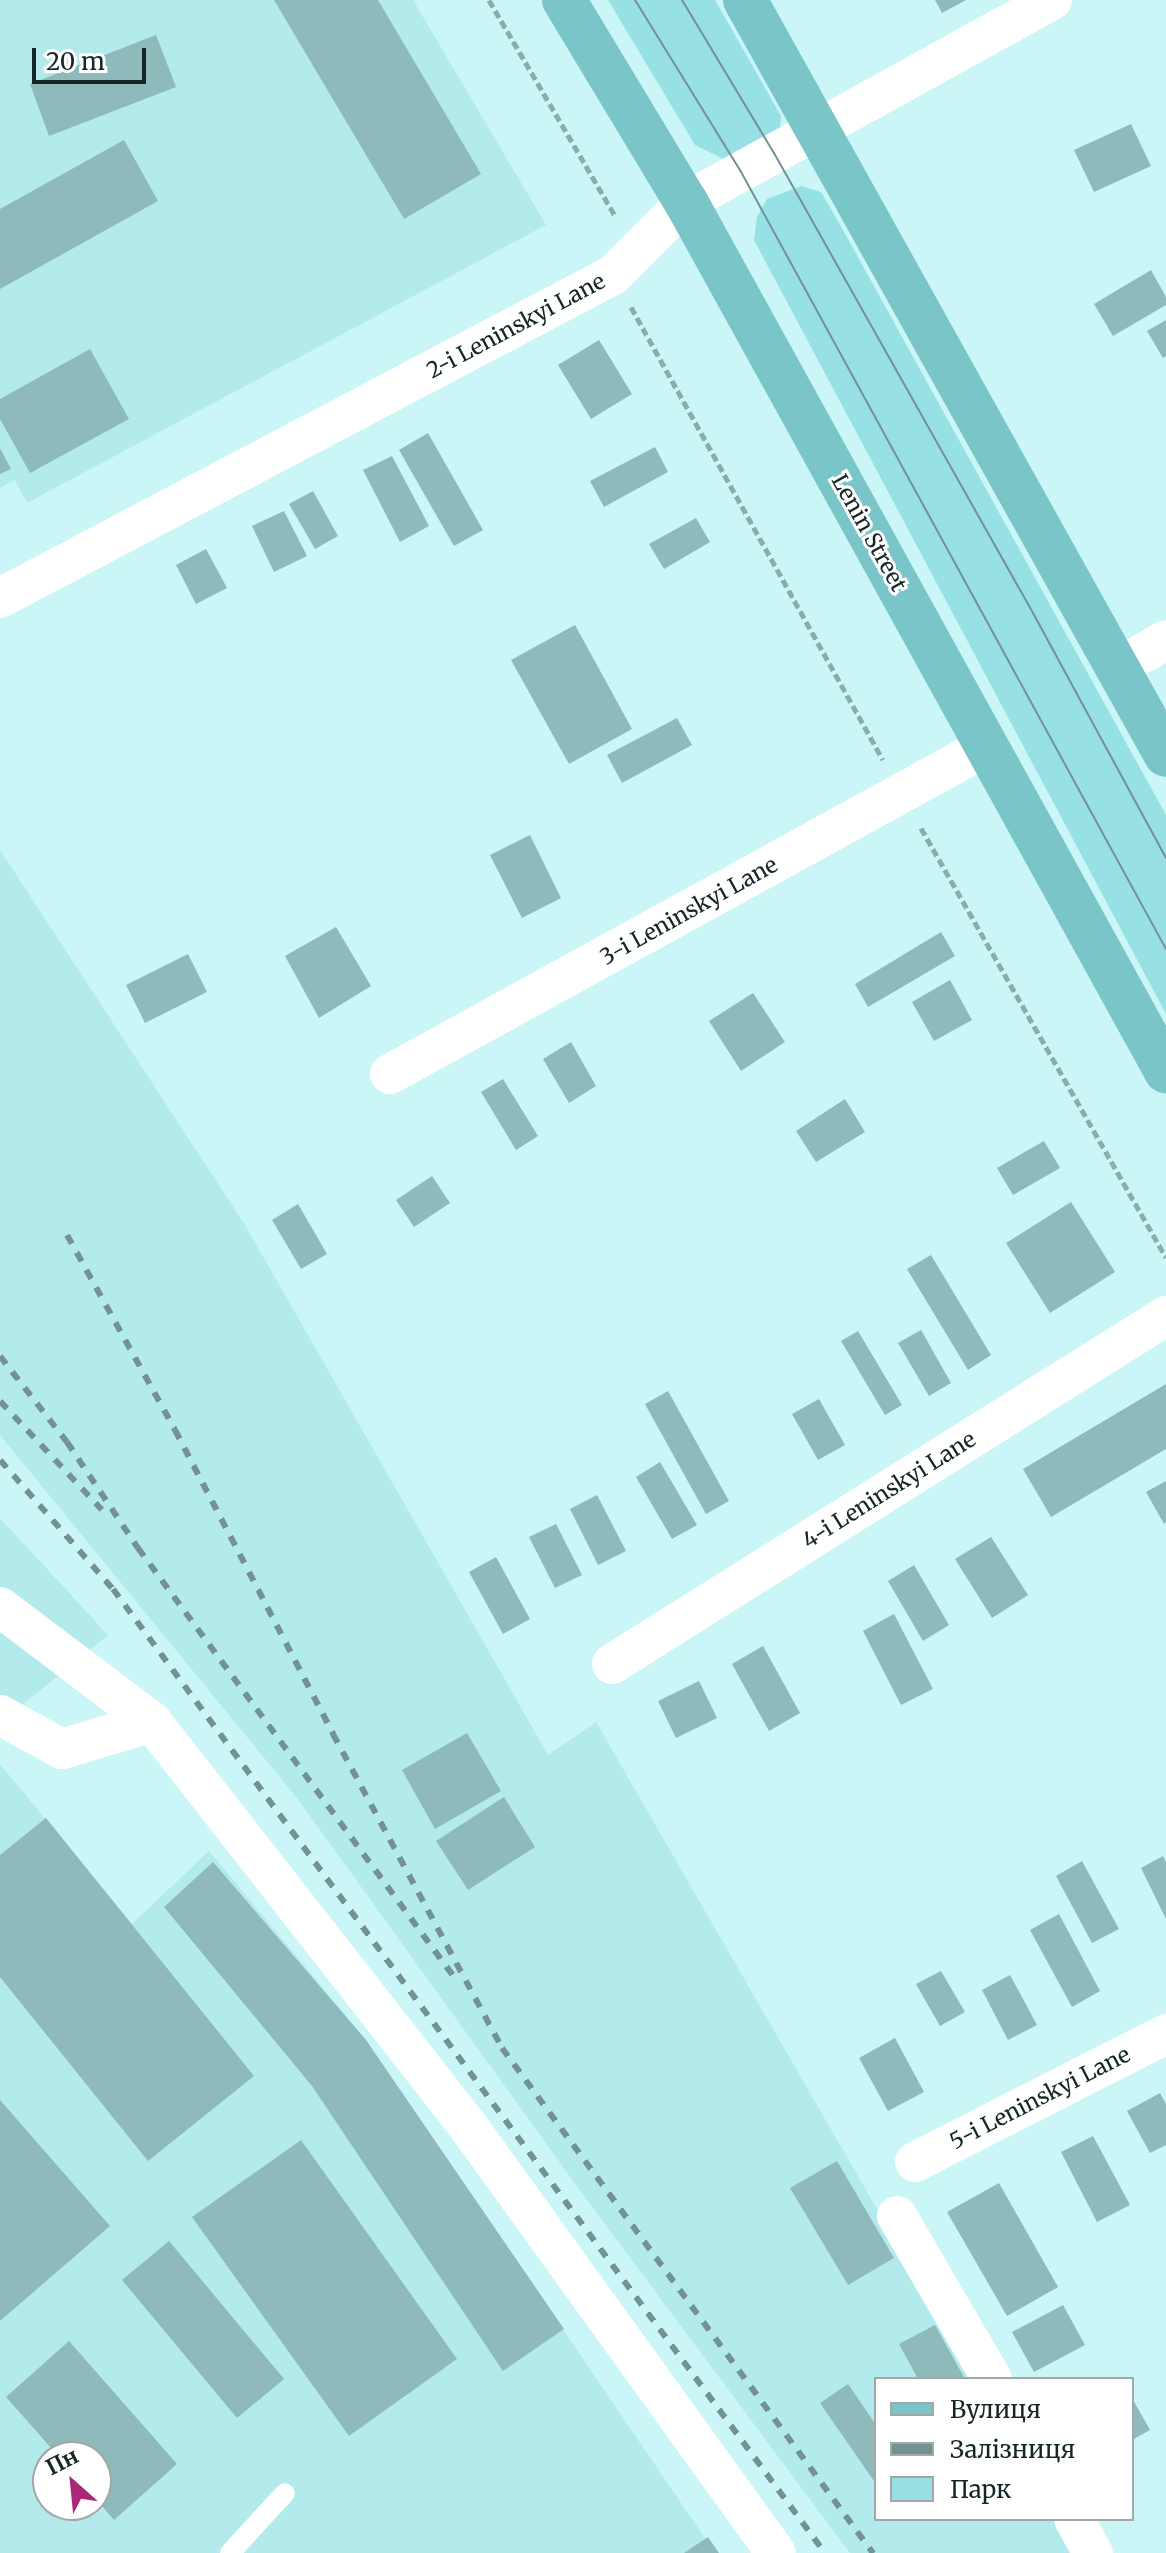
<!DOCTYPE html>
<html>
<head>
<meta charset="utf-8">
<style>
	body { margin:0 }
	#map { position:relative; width:1166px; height:2553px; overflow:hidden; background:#caf6f8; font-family:Merriweather,serif }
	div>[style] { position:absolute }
	.built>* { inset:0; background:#b3eaec }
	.green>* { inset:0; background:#97e0e3 }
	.building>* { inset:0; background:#8fbabc }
	.path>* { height:5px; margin-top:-2.5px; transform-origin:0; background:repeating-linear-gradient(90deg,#89acad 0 8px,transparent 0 12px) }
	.service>* { height:20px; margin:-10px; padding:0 10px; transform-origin:10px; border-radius:10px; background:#fff }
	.minor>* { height:40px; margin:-20px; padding:0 20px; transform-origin:20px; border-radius:20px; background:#fff }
	.primary>* { height:44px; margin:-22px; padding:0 22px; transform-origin:22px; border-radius:22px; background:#7ac5c8 }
	.tram>* { height:2px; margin:-1px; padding:0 1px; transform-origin:1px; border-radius:1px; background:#739294 }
	.rail>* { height:6px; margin-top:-3px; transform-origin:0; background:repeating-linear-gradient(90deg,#739294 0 10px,transparent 0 20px) }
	span { translate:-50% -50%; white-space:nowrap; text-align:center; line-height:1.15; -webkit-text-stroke:6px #fff; paint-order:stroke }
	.street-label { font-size:22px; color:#152627 }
	.legend { position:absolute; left:874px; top:2377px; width:260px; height:144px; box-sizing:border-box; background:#fff; border:2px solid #a1a8a9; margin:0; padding:10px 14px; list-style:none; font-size:24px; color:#152627 }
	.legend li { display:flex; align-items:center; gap:16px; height:40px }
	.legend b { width:40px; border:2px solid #a1a8a9 }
	.north { position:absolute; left:32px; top:2441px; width:80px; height:80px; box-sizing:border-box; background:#fff; border:2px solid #a1a8a9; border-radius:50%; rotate:333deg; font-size:22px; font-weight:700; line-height:32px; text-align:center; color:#152627 }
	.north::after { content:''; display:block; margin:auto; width:28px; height:36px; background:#aa2875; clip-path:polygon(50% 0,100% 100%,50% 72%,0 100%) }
	.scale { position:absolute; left:32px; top:48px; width:114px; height:36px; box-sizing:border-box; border:4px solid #152627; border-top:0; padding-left:10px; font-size:24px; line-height:28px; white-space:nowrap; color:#152627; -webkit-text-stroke:6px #fff; paint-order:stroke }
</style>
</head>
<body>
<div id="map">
	<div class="built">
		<i style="clip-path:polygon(0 0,413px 0,546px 225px,27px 503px,15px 480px,0 488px)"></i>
		<i style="clip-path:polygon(0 850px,245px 1225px,548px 1755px,596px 1722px,975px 2379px,876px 2379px,876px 2519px,1056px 2519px,1075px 2553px,850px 2553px,584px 2196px,297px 1798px,0 1435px)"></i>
		<i style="clip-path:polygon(0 1518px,108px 1635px,0 1723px)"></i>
		<i style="clip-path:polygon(evenodd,0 1764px,132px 1924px,209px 1851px,366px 2040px,715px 2553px,0 2553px,0 1764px,48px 2457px,96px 2457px,96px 2505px,48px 2505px,48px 2457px)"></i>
	</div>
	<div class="green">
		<i style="clip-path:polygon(608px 0,715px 0,781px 116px,780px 131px,730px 162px,695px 145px)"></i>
		<i style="clip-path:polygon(801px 186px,821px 192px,838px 221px,1166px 815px,1166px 1014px,754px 240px,757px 217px,767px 199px)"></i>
	</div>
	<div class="building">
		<i style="clip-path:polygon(274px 0,378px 0,481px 174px,404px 219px)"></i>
		<i style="clip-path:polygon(935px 0,966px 0,942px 13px)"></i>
		<i style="clip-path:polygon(156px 35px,176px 87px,49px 136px,30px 84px)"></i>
		<i style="clip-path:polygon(1131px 124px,1151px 166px,1094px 192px,1074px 150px)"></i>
		<i style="clip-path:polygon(124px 140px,158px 201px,0 289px,0 209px)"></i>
		<i style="clip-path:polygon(1151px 270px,1166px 297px,1166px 305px,1113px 336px,1094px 304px)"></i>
		<i style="clip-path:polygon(1166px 320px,1166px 356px,1163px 358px,1147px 331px)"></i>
		<i style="clip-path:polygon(599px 340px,632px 394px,591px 419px,558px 365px)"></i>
		<i style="clip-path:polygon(90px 349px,129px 419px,30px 473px,0 419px,0 399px)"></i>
		<i style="clip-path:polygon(428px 433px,483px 530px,454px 546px,399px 450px)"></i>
		<i style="clip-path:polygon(655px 447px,668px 472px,604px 507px,590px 481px)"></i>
		<i style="clip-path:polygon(0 448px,11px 469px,0 474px)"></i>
		<i style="clip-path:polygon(392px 456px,429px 526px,400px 542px,363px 470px)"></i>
		<i style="clip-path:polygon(313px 491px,338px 536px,315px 549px,289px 504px)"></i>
		<i style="clip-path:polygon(284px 511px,307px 556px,274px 572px,252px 526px)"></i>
		<i style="clip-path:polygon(696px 518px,710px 542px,664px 569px,649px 544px)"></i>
		<i style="clip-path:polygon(206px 549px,227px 588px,196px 604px,176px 565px)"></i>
		<i style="clip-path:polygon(575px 625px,632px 729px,569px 764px,511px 660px)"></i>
		<i style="clip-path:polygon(677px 718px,692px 745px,622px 783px,607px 755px)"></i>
		<i style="clip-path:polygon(530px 835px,561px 898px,522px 918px,490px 855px)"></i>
		<i style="clip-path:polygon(336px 927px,371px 986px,319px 1018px,285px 956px)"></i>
		<i style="clip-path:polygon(941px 932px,955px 956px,868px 1007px,855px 984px)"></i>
		<i style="clip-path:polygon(188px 954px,207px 992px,145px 1023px,126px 985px)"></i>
		<i style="clip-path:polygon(950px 980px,972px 1020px,934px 1041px,912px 1002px)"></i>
		<i style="clip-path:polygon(753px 993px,785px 1042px,741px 1071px,709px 1021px)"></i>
		<i style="clip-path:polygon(571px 1042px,596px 1086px,569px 1103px,543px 1059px)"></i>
		<i style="clip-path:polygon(503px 1079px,538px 1136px,516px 1150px,481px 1092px)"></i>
		<i style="clip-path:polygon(845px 1099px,865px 1132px,816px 1162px,796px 1131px)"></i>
		<i style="clip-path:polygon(1044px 1141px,1060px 1168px,1013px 1195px,997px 1168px)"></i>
		<i style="clip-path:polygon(432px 1176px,450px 1203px,414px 1227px,396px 1200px)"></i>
		<i style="clip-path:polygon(1071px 1202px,1115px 1272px,1050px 1313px,1006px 1243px)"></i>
		<i style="clip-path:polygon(298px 1204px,327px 1254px,301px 1269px,272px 1220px)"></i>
		<i style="clip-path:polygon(931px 1255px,991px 1355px,968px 1370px,907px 1269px)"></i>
		<i style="clip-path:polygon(921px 1330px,951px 1383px,929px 1396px,898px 1343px)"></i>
		<i style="clip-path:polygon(858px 1331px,902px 1405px,885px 1415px,841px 1341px)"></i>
		<i style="clip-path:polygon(1166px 1384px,1166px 1449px,1051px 1517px,1023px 1469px)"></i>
		<i style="clip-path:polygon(668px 1391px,729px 1501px,706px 1514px,645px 1404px)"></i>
		<i style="clip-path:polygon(819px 1399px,845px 1445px,818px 1460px,792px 1414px)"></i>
		<i style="clip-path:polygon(660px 1462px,697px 1525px,672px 1539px,636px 1477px)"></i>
		<i style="clip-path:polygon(1166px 1481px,1166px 1522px,1164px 1524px,1146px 1492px)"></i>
		<i style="clip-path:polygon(597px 1495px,626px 1551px,598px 1565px,570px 1509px)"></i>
		<i style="clip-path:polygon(556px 1524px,582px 1575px,555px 1588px,529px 1537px)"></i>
		<i style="clip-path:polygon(991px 1537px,1028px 1595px,992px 1618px,955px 1559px)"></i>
		<i style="clip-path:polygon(496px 1557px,530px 1619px,503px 1634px,469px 1572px)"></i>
		<i style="clip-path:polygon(914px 1565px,949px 1625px,923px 1641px,888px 1581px)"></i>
		<i style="clip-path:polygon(894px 1614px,933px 1689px,901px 1705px,863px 1631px)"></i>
		<i style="clip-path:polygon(763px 1646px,800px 1713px,769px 1731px,732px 1664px)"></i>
		<i style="clip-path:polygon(699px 1681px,717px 1718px,676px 1738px,658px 1701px)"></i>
		<i style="clip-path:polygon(467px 1733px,501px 1791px,435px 1829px,402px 1770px)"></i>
		<i style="clip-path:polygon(504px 1797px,535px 1847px,468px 1890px,436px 1841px)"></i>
		<i style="clip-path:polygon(46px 1818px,254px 2076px,148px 2161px,0 1977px,0 1855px)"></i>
		<i style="clip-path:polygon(1163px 1856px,1166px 1862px,1166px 1919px,1141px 1868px)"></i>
		<i style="clip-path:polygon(1082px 1861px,1119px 1929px,1092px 1943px,1056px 1876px)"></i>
		<i style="clip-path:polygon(213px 1862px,366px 2040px,564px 2329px,503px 2371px,312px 2086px,164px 1907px)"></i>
		<i style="clip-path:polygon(1059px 1914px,1100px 1991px,1072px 2007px,1030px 1930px)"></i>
		<i style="clip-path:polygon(941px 1971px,965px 2012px,940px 2026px,916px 1984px)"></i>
		<i style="clip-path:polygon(1010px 1975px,1037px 2025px,1008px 2040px,982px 1990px)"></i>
		<i style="clip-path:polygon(895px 2038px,924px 2092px,888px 2111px,859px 2058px)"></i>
		<i style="clip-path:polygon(1160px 2093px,1166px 2104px,1166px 2145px,1150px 2153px,1127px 2111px)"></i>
		<i style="clip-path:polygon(0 2100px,110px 2226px,0 2321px)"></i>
		<i style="clip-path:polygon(1093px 2136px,1130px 2205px,1097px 2222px,1061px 2152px)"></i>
		<i style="clip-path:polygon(301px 2140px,457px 2359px,349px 2436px,192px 2217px)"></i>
		<i style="clip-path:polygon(837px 2161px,894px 2258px,848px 2285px,790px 2188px)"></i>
		<i style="clip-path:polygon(999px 2183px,1058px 2287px,1007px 2316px,947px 2212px)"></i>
		<i style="clip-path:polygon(169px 2241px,284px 2379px,237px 2418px,122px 2280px)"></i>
		<i style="clip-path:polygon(1063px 2305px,1085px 2345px,1034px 2372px,1012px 2332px)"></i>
		<i style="clip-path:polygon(935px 2325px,965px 2379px,918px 2379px,899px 2344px)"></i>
		<i style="clip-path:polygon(69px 2341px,177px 2464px,114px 2520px,96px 2499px,96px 2457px,59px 2457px,6px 2397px)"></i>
		<i style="clip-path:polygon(848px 2384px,876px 2425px,876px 2484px,820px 2403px)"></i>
		<i style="clip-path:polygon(1132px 2398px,1150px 2430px,1132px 2440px)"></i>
		<i style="clip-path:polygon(708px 2537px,719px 2553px,684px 2553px)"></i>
	</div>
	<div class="path">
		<i style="left:489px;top:0;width:251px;rotate:59.7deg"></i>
		<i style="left:631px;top:307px;width:518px;rotate:60.91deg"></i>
		<i style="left:921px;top:828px;width:494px;rotate:60.3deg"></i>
	</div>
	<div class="service">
		<i style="left:230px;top:2553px;width:81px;rotate:-47.5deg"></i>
	</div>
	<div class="minor">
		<i style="left:0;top:598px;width:693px;rotate:-27.79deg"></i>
		<i style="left:613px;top:275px;width:103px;rotate:-45deg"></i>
		<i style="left:686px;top:202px;width:418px;rotate:-28.9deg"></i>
		<i style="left:1117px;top:668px;width:56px;rotate:-29.7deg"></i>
		<i style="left:390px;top:1074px;width:681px;rotate:-28.78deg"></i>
		<i style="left:0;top:1607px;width:191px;rotate:37.1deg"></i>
		<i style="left:152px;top:1722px;width:513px;rotate:51.97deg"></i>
		<i style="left:468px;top:2126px;width:526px;rotate:54.2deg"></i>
		<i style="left:612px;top:1664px;width:654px;rotate:-32.14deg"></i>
		<i style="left:0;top:1715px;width:71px;rotate:28.7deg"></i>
		<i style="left:62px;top:1749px;width:94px;rotate:-16.7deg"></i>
		<i style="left:915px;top:2162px;width:282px;rotate:-27deg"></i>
		<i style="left:897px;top:2216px;width:189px;rotate:59.8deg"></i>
		<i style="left:1074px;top:2519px;width:39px;rotate:61deg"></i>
	</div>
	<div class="primary">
		<i style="left:564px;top:0;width:236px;rotate:58.9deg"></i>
		<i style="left:686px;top:202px;width:993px;rotate:61.09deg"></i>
		<i style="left:745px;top:0;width:864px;rotate:60.86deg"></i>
	</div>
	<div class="tram">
		<i style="left:635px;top:0;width:200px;rotate:58.3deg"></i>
		<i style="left:740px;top:170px;width:888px;rotate:61.33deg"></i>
		<i style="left:682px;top:0;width:179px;rotate:59deg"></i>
		<i style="left:774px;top:153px;width:528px;rotate:60.62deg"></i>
		<i style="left:1033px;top:613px;width:279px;rotate:61.5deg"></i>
	</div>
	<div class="rail">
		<i style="left:67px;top:1235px;width:223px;rotate:61deg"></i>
		<i style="left:175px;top:1430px;width:343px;rotate:62.5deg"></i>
		<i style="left:333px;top:1734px;width:357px;rotate:61.7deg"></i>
		<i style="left:502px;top:2048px;width:627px;rotate:53.7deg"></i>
		<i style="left:0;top:1356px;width:109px;rotate:52.1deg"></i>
		<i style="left:67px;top:1442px;width:128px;rotate:56.2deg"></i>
		<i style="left:138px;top:1548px;width:533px;rotate:53.62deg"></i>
		<i style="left:0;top:1401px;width:149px;rotate:46.9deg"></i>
		<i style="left:0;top:1460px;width:171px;rotate:48.8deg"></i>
		<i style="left:113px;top:1589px;width:1198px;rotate:53.55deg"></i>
	</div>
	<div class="street-label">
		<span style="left:516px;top:326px;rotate:-28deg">2-i Leninskyi Lane</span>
		<span style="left:869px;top:533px;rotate:61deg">Lenin Street</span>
		<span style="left:689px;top:911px;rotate:-29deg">3-i Leninskyi Lane</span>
		<span style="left:889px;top:1490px;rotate:-32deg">4-i Leninskyi Lane</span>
		<span style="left:1040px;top:2098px;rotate:-27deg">5-i Leninskyi Lane</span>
	</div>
	<ul class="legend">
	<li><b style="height:10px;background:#7ac5c8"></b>Вулиця</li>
	<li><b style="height:10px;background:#739294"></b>Залізниця</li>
	<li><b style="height:22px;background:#97e0e3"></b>Парк</li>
	</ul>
	<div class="north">Пн</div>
	<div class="scale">20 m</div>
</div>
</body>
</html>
